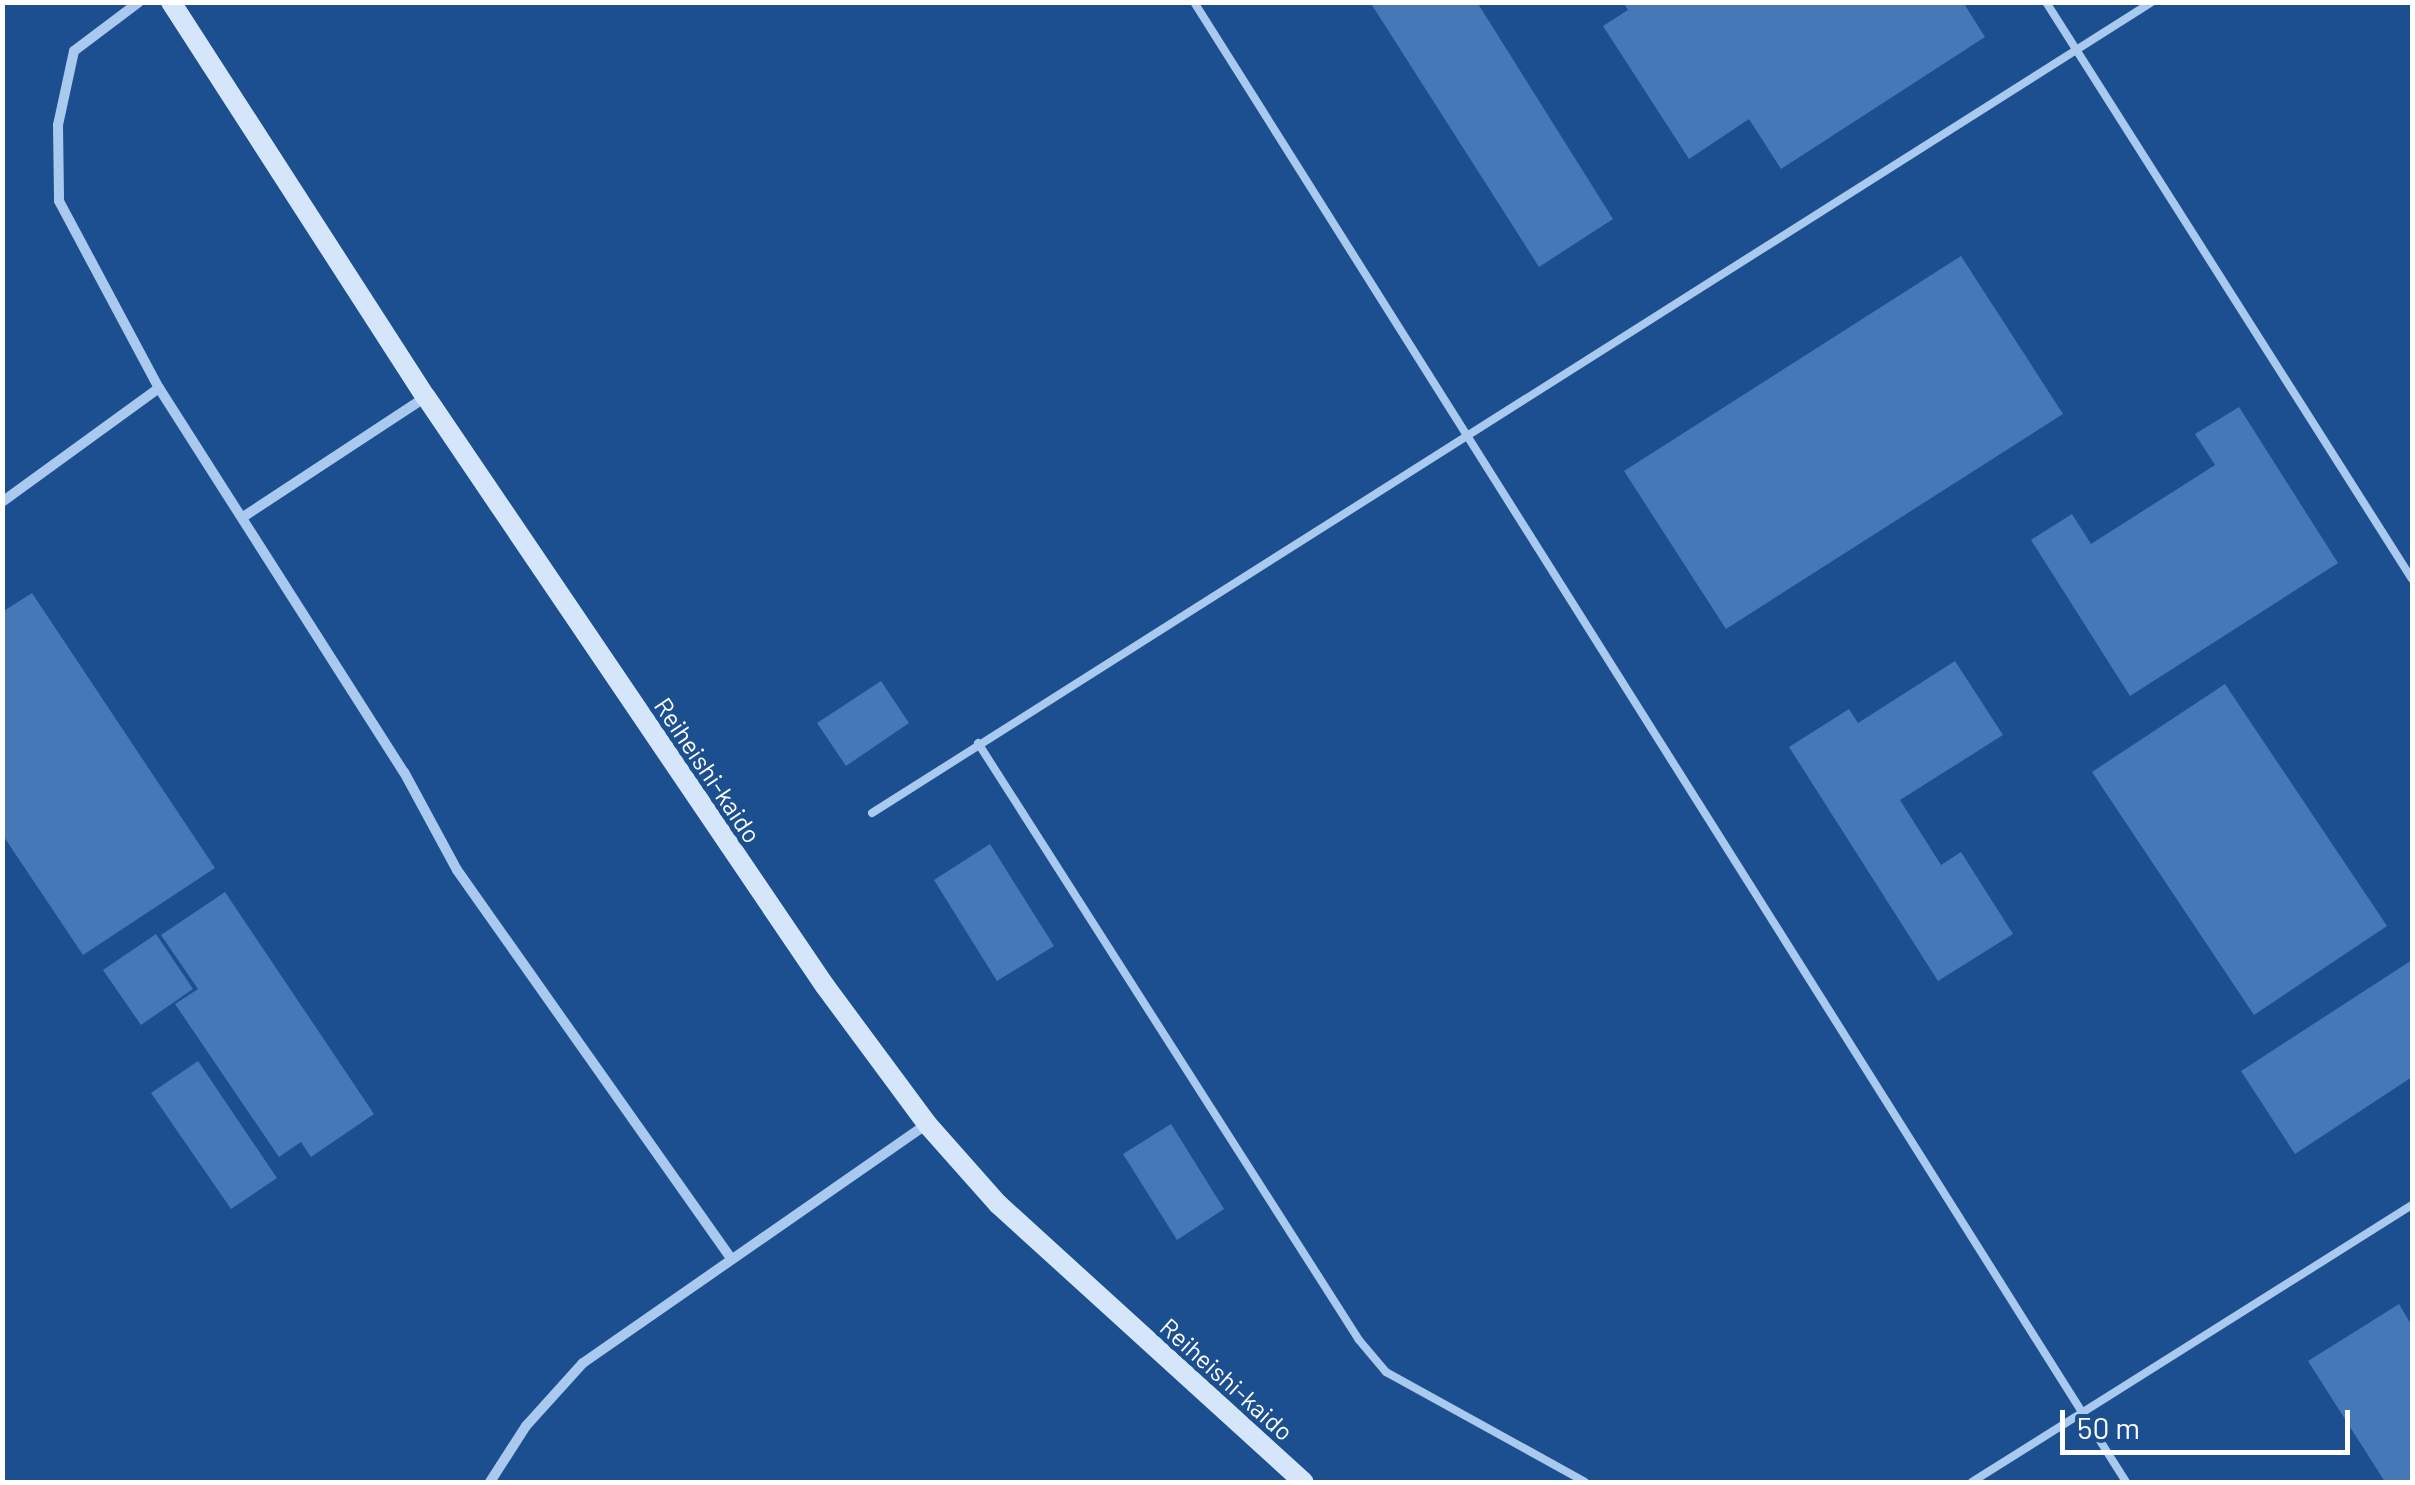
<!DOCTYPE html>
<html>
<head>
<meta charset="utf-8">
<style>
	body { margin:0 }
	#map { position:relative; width:2415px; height:1485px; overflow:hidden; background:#1b4f8f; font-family:Barlow,sans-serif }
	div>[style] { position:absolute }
	.building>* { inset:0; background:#4478b7 }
	.lane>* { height:8px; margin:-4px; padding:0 4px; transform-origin:4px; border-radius:4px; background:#a9c9ee }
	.street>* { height:10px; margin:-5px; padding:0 5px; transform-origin:5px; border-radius:5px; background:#a9c9ee }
	.secondary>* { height:20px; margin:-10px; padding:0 10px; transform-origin:10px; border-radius:10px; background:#d6e6fa }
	span { translate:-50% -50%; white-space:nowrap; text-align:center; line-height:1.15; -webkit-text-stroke:10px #1b4f8f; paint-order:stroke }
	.street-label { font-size:25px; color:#fff }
	.frame { position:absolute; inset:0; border:5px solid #fff; pointer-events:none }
	.scale { position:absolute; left:2060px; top:1410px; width:290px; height:45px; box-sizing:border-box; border:5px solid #fff; border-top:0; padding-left:12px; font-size:30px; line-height:35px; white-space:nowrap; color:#fff; -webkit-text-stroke:8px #1b4f8f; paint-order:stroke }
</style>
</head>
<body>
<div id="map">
	<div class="building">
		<i style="clip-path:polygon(1370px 2px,1477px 2px,1613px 219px,1539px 267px)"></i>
		<i style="clip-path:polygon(1623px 2px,1963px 2px,1985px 37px,1781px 169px,1749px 119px,1689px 159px,1603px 26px,1628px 10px)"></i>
		<i style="clip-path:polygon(1961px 256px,2063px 414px,1726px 629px,1624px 471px)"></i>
		<i style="clip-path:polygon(2239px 407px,2338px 563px,2130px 696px,2031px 540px,2072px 514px,2091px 544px,2215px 465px,2195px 434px)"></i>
		<i style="clip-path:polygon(32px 593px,215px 868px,83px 955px,2px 834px,2px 612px)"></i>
		<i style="clip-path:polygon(1955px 661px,2003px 735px,1900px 800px,1941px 865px,1961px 852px,2013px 934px,1938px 981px,1789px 747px,1849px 709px,1858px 723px)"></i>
		<i style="clip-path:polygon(881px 681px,909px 723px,846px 766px,817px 723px)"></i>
		<i style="clip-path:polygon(2225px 684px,2387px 926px,2254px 1015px,2092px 772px)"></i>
		<i style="clip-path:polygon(990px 844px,1054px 946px,997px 981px,934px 880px)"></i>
		<i style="clip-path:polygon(225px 892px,374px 1114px,311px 1157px,301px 1142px,279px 1157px,175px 1004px,198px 989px,161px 935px)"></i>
		<i style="clip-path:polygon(156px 934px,193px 989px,141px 1025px,103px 970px)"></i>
		<i style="clip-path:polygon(2412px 960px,2412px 1077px,2295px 1154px,2241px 1071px)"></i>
		<i style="clip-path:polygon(198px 1061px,277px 1178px,231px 1209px,151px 1093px)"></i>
		<i style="clip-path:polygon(1171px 1124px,1224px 1209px,1177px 1240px,1123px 1154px)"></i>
		<i style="clip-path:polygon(2399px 1304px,2412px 1326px,2412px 1482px,2385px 1482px,2308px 1361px)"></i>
	</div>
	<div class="lane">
		<i style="left:1194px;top:2px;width:1749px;rotate:57.8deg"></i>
		<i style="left:2046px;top:2px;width:683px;rotate:57.61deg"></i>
		<i style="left:978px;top:743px;width:708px;rotate:57.45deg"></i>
		<i style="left:1359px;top:1340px;width:42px;rotate:49.8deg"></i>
		<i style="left:1386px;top:1372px;width:227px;rotate:28.9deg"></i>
		<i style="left:872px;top:813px;width:1515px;rotate:-32.36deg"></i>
		<i style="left:1972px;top:1482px;width:520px;rotate:-32.19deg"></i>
	</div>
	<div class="street">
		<i style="left:139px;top:2px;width:81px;rotate:143deg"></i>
		<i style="left:74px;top:51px;width:76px;rotate:102.2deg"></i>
		<i style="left:58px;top:125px;width:76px;rotate:89.2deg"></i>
		<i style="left:59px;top:201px;width:212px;rotate:61.9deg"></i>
		<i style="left:159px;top:388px;width:456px;rotate:57.5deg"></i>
		<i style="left:404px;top:772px;width:111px;rotate:61.6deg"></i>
		<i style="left:457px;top:870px;width:476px;rotate:54.8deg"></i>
		<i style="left:2px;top:502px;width:194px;rotate:-36deg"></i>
		<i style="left:243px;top:517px;width:219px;rotate:-33.3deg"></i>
		<i style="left:490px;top:1482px;width:67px;rotate:-57.3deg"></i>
		<i style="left:526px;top:1426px;width:85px;rotate:-47.9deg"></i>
		<i style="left:583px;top:1363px;width:419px;rotate:-34.8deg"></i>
	</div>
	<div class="secondary">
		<i style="left:171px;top:2px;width:470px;rotate:57.2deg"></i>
		<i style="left:426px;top:397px;width:711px;rotate:55.89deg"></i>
		<i style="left:825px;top:986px;width:172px;rotate:53.5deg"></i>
		<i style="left:927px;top:1124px;width:107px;rotate:48.4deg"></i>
		<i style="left:998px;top:1204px;width:413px;rotate:42.3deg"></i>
	</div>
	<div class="street-label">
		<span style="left:708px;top:770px;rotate:56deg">Reiheishi-kaido</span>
		<span style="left:1227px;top:1379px;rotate:42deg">Reiheishi-kaido</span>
	</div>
	<div class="frame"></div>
	<div class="scale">50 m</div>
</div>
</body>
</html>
